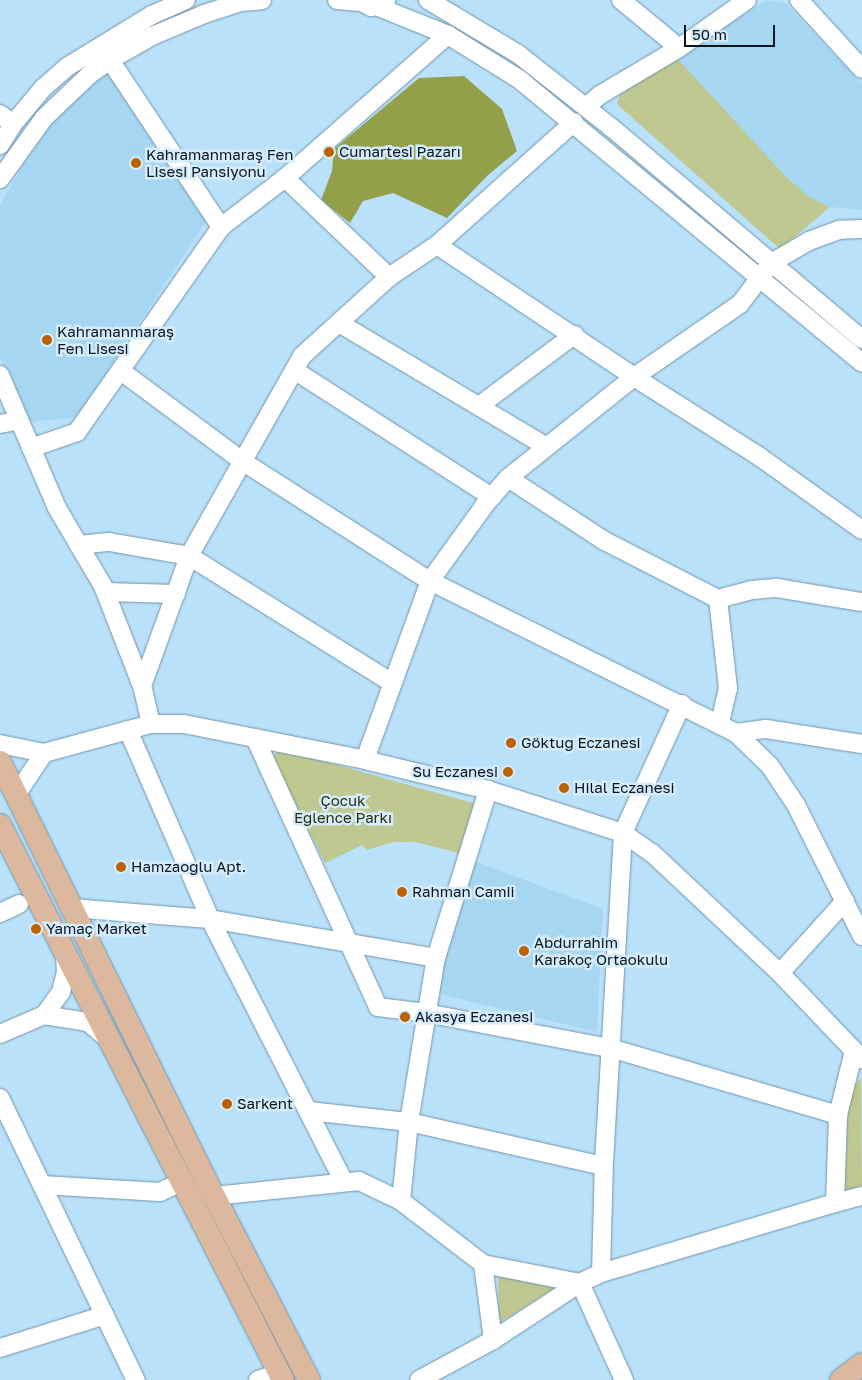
<!DOCTYPE html>
<html>
<head>
<meta charset="utf-8">
<style>
	body { margin:0 }
	#map { position:relative; width:862px; height:1380px; overflow:hidden; background:#bae1fa; font-family:"Golos Text",sans-serif }
	div>[style] { position:absolute }
	.built>* { inset:0; background:#a7d6f3 }
	.green>* { inset:0; background:#bec890 }
	.forest>* { inset:0; background:#94a049 }
	.roads { filter:drop-shadow(0 0 1px #7296ad) drop-shadow(0 0 1px #7296ad) }
	.minor>* { height:18px; margin:-9px; padding:0 9px; transform-origin:9px; border-radius:9px; background:#fff }
	.major>* { height:22px; margin:-11px; padding:0 11px; transform-origin:11px; border-radius:11px; background:#dbb89e }
	.dots>* { width:14px; height:14px; translate:-50% -50%; box-sizing:border-box; border:2px solid #d5ecfb; border-radius:50% }
	span { translate:-50% -50%; white-space:nowrap; text-align:center; line-height:1.15; -webkit-text-stroke:5px #d5ecfb; paint-order:stroke }
	.poi-label { font-size:15px; color:#07151d }
	.left { translate:0 -50%; text-align:left }
	.right { translate:-100% -50%; text-align:right }
	.park-label { font-size:15px; color:#2b300a }
	.scale { position:absolute; left:684px; top:25px; width:91px; height:22px; box-sizing:border-box; border:2px solid #07151d; border-top:0; padding-left:6px; font-size:15px; line-height:18px; white-space:nowrap; color:#07151d; -webkit-text-stroke:4px #d5ecfb; paint-order:stroke }
</style>
</head>
<body>
<div id="map">
	<div class="built">
		<i style="clip-path:polygon(767px 0,785px 3px,862px 84px,862px 210px,830px 207px,780px 249px,617px 104px,621px 92px)"></i>
		<i style="clip-path:polygon(108px 72px,206px 221px,78px 417px,26px 422px,0 357px,0 205px,33px 147px,61px 110px)"></i>
		<i style="clip-path:polygon(474px 861px,603px 909px,597px 1032px,435px 993px)"></i>
	</div>
	<div class="green">
		<i style="clip-path:polygon(676px 57px,786px 177px,809px 197px,830px 207px,780px 249px,617px 104px,621px 92px)"></i>
		<i style="clip-path:polygon(280px 749px,480px 805px,463px 854px,415px 842px,393px 842px,367px 850px,362px 845px,325px 863px,272px 757px)"></i>
		<i style="clip-path:polygon(861px 1079px,862px 1188px,846px 1192px,842px 1182px,847px 1089px)"></i>
		<i style="clip-path:polygon(498px 1273px,563px 1283px,499px 1323px)"></i>
	</div>
	<div class="forest">
		<i style="clip-path:polygon(464px 76px,502px 109px,517px 151px,488px 175px,447px 218px,393px 193px,363px 201px,350px 223px,321px 200px,332px 171px,334px 149px,419px 78px)"></i>
	</div>
	<div class="roads">
		<div class="minor">
			<i style="left:337px;top:0;width:23px;rotate:5deg"></i>
			<i style="left:358px;top:0;width:15px;rotate:28deg"></i>
			<i style="left:371px;top:7px;width:17px;rotate:-25deg"></i>
			<i style="left:428px;top:0;width:105px;rotate:31deg"></i>
			<i style="left:518px;top:54px;width:120px;rotate:38.2deg"></i>
			<i style="left:612px;top:128px;width:327px;rotate:40.2deg"></i>
			<i style="left:621px;top:0;width:75px;rotate:39.6deg"></i>
			<i style="left:679px;top:48px;width:83px;rotate:-35.2deg"></i>
			<i style="left:799px;top:0;width:93px;rotate:47.6deg"></i>
			<i style="left:376px;top:6px;width:78px;rotate:21.9deg"></i>
			<i style="left:448px;top:35px;width:84px;rotate:31.8deg"></i>
			<i style="left:519px;top:79px;width:445px;rotate:39.6deg"></i>
			<i style="left:110px;top:60px;width:201px;rotate:56.4deg"></i>
			<i style="left:586px;top:107px;width:18px;rotate:-41deg"></i>
			<i style="left:600px;top:95px;width:92px;rotate:-30.7deg"></i>
			<i style="left:0;top:114px;width:16px;rotate:38deg"></i>
			<i style="left:0;top:145px;width:25px;rotate:-58deg"></i>
			<i style="left:13px;top:124px;width:47px;rotate:-50.2deg"></i>
			<i style="left:43px;top:88px;width:32px;rotate:-41deg"></i>
			<i style="left:67px;top:67px;width:100px;rotate:-31.5deg"></i>
			<i style="left:152px;top:15px;width:37px;rotate:-24deg"></i>
			<i style="left:285px;top:178px;width:144px;rotate:43.6deg"></i>
			<i style="left:0;top:179px;width:75px;rotate:-54.2deg"></i>
			<i style="left:44px;top:118px;width:62px;rotate:-43.7deg"></i>
			<i style="left:89px;top:75px;width:26px;rotate:-36deg"></i>
			<i style="left:110px;top:60px;width:48px;rotate:-29.7deg"></i>
			<i style="left:152px;top:36px;width:56px;rotate:-22.9deg"></i>
			<i style="left:204px;top:14px;width:39px;rotate:-18deg"></i>
			<i style="left:241px;top:2px;width:21px;rotate:-5deg"></i>
			<i style="left:862px;top:229px;width:23px;rotate:178deg"></i>
			<i style="left:839px;top:230px;width:32px;rotate:160deg"></i>
			<i style="left:809px;top:241px;width:44px;rotate:149.9deg"></i>
			<i style="left:771px;top:263px;width:51px;rotate:127.1deg"></i>
			<i style="left:740px;top:304px;width:129px;rotate:145.4deg"></i>
			<i style="left:634px;top:377px;width:149px;rotate:32.4deg"></i>
			<i style="left:760px;top:457px;width:125px;rotate:35.6deg"></i>
			<i style="left:437px;top:245px;width:237px;rotate:33.8deg"></i>
			<i style="left:634px;top:377px;width:161px;rotate:141.3deg"></i>
			<i style="left:508px;top:478px;width:37px;rotate:131deg"></i>
			<i style="left:484px;top:506px;width:92px;rotate:125.8deg"></i>
			<i style="left:430px;top:581px;width:342px;rotate:26.4deg"></i>
			<i style="left:736px;top:733px;width:47px;rotate:44.1deg"></i>
			<i style="left:770px;top:766px;width:47px;rotate:56.3deg"></i>
			<i style="left:796px;top:805px;width:147px;rotate:63.3deg"></i>
			<i style="left:339px;top:323px;width:240px;rotate:30.8deg"></i>
			<i style="left:294px;top:370px;width:235px;rotate:32.7deg"></i>
			<i style="left:121px;top:371px;width:151px;rotate:36.6deg"></i>
			<i style="left:242px;top:461px;width:223px;rotate:32.6deg"></i>
			<i style="left:430px;top:581px;width:190px;rotate:110deg"></i>
			<i style="left:0;top:375px;width:145px;rotate:66.8deg"></i>
			<i style="left:57px;top:508px;width:91px;rotate:59.5deg"></i>
			<i style="left:103px;top:586px;width:107px;rotate:68.7deg"></i>
			<i style="left:479px;top:406px;width:119px;rotate:-36.8deg"></i>
			<i style="left:0;top:424px;width:20px;rotate:-11deg"></i>
			<i style="left:31px;top:448px;width:49px;rotate:-19.2deg"></i>
			<i style="left:77px;top:432px;width:251px;rotate:-54.9deg"></i>
			<i style="left:221px;top:227px;width:81px;rotate:-37.4deg"></i>
			<i style="left:285px;top:178px;width:217px;rotate:-41.3deg"></i>
			<i style="left:508px;top:478px;width:113px;rotate:33.1deg"></i>
			<i style="left:603px;top:540px;width:129px;rotate:27.2deg"></i>
			<i style="left:718px;top:599px;width:90px;rotate:83.6deg"></i>
			<i style="left:728px;top:688px;width:37px;rotate:103deg"></i>
			<i style="left:79px;top:545px;width:30px;rotate:-6deg"></i>
			<i style="left:109px;top:542px;width:81px;rotate:9.9deg"></i>
			<i style="left:189px;top:556px;width:239px;rotate:32deg"></i>
			<i style="left:106px;top:592px;width:70px;rotate:1.6deg"></i>
			<i style="left:718px;top:599px;width:35px;rotate:-15deg"></i>
			<i style="left:752px;top:590px;width:25px;rotate:-5deg"></i>
			<i style="left:777px;top:588px;width:86px;rotate:9.4deg"></i>
			<i style="left:682px;top:704px;width:142px;rotate:114.6deg"></i>
			<i style="left:623px;top:833px;width:35px;rotate:35deg"></i>
			<i style="left:652px;top:853px;width:175px;rotate:43.2deg"></i>
			<i style="left:780px;top:973px;width:119px;rotate:46.4deg"></i>
			<i style="left:151px;top:724px;width:39px;rotate:-103deg"></i>
			<i style="left:142px;top:686px;width:138px;rotate:-70.1deg"></i>
			<i style="left:189px;top:556px;width:230px;rotate:-60.5deg"></i>
			<i style="left:302px;top:356px;width:118px;rotate:-42.2deg"></i>
			<i style="left:389px;top:277px;width:58px;rotate:-33.7deg"></i>
			<i style="left:437px;top:245px;width:184px;rotate:-41.9deg"></i>
			<i style="left:128px;top:730px;width:206px;rotate:66.5deg"></i>
			<i style="left:210px;top:919px;width:295px;rotate:63deg"></i>
			<i style="left:736px;top:733px;width:30px;rotate:-8deg"></i>
			<i style="left:766px;top:729px;width:97px;rotate:8.9deg"></i>
			<i style="left:255px;top:738px;width:296px;rotate:65.4deg"></i>
			<i style="left:378px;top:1007px;width:48px;rotate:7.1deg"></i>
			<i style="left:426px;top:1013px;width:187px;rotate:10.8deg"></i>
			<i style="left:610px;top:1048px;width:238px;rotate:16.4deg"></i>
			<i style="left:0;top:744px;width:45px;rotate:11.6deg"></i>
			<i style="left:44px;top:753px;width:111px;rotate:-15.2deg"></i>
			<i style="left:151px;top:724px;width:33px"></i>
			<i style="left:184px;top:724px;width:185px;rotate:11.2deg"></i>
			<i style="left:365px;top:760px;width:127px;rotate:13.7deg"></i>
			<i style="left:488px;top:790px;width:142px;rotate:17.7deg"></i>
			<i style="left:623px;top:833px;width:327px;rotate:93.3deg"></i>
			<i style="left:604px;top:1159px;width:114px;rotate:91.5deg"></i>
			<i style="left:601px;top:1273px;width:23px;rotate:155deg"></i>
			<i style="left:580px;top:1283px;width:104px;rotate:146.8deg"></i>
			<i style="left:493px;top:1340px;width:84px;rotate:151.6deg"></i>
			<i style="left:16px;top:795px;width:50px;rotate:-56.3deg"></i>
			<i style="left:72px;top:908px;width:138px;rotate:4.6deg"></i>
			<i style="left:210px;top:919px;width:229px;rotate:9.8deg"></i>
			<i style="left:0;top:913px;width:21px;rotate:-25deg"></i>
			<i style="left:65px;top:955px;width:17px;rotate:87deg"></i>
			<i style="left:66px;top:972px;width:21px;rotate:104deg"></i>
			<i style="left:61px;top:992px;width:29px;rotate:126deg"></i>
			<i style="left:44px;top:1015px;width:45px;rotate:9deg"></i>
			<i style="left:88px;top:1022px;width:23px;rotate:40deg"></i>
			<i style="left:780px;top:973px;width:97px;rotate:-47.9deg"></i>
			<i style="left:0;top:1034px;width:48px;rotate:-23.4deg"></i>
			<i style="left:0;top:1098px;width:313px;rotate:64.3deg"></i>
			<i style="left:309px;top:1111px;width:101px;rotate:6.3deg"></i>
			<i style="left:409px;top:1122px;width:199px;rotate:12.8deg"></i>
			<i style="left:42px;top:1185px;width:118px;rotate:3.4deg"></i>
			<i style="left:160px;top:1192px;width:23px;rotate:-25deg"></i>
			<i style="left:214px;top:1196px;width:146px;rotate:-5.9deg"></i>
			<i style="left:359px;top:1181px;width:47px;rotate:25.5deg"></i>
			<i style="left:401px;top:1201px;width:103px;rotate:37.5deg"></i>
			<i style="left:483px;top:1264px;width:77px;rotate:82.5deg"></i>
			<i style="left:401px;top:1201px;width:79px;rotate:-84.2deg"></i>
			<i style="left:409px;top:1122px;width:166px;rotate:-80.7deg"></i>
			<i style="left:436px;top:958px;width:176px;rotate:-72.8deg"></i>
			<i style="left:835px;top:1203px;width:28px;rotate:-15deg"></i>
			<i style="left:483px;top:1264px;width:99px;rotate:11.1deg"></i>
			<i style="left:580px;top:1283px;width:107px;rotate:65.6deg"></i>
			<i style="left:601px;top:1273px;width:244px;rotate:-16.7deg"></i>
			<i style="left:835px;top:1203px;width:88px;rotate:-88deg"></i>
			<i style="left:838px;top:1115px;width:66px;rotate:-76deg"></i>
			<i style="left:0;top:1348px;width:110px;rotate:-17.4deg"></i>
			<i style="left:258px;top:1380px;width:23px;rotate:-18deg"></i>
		</div>
		<div class="major">
			<i style="left:0;top:762px;width:484px;rotate:63.8deg"></i>
			<i style="left:214px;top:1196px;width:207px;rotate:62.7deg"></i>
			<i style="left:0;top:825px;width:623px;rotate:62.98deg"></i>
			<i style="left:841px;top:1380px;width:26px;rotate:-37deg"></i>
		</div>
	</div>
	<div class="dots">
		<i style="left:329px;top:152px;background:#bb6100"></i>
		<i style="left:136px;top:163px;background:#bb6100"></i>
		<i style="left:47px;top:340px;background:#bb6100"></i>
		<i style="left:511px;top:743px;background:#bb6100"></i>
		<i style="left:508px;top:772px;background:#bb6100"></i>
		<i style="left:564px;top:788px;background:#bb6100"></i>
		<i style="left:121px;top:867px;background:#bb6100"></i>
		<i style="left:402px;top:892px;background:#bb6100"></i>
		<i style="left:36px;top:929px;background:#bb6100"></i>
		<i style="left:524px;top:951px;background:#bb6100"></i>
		<i style="left:405px;top:1017px;background:#bb6100"></i>
		<i style="left:227px;top:1104px;background:#bb6100"></i>
	</div>
	<div class="poi-label">
		<span class="left" style="left:339px;top:152px">Cumartesi Pazarı</span>
		<span class="left" style="left:146px;top:163px">Kahramanmaraş Fen<br>Lisesi Pansiyonu</span>
		<span class="left" style="left:57px;top:340px">Kahramanmaraş<br>Fen Lisesi</span>
		<span class="left" style="left:521px;top:743px">Göktuğ Eczanesi</span>
		<span class="right" style="left:498px;top:772px">Su Eczanesi</span>
		<span class="left" style="left:574px;top:788px">Hilal Eczanesi</span>
		<span class="left" style="left:131px;top:867px">Hamzaoğlu Apt.</span>
		<span class="left" style="left:412px;top:892px">Rahman Camii</span>
		<span class="left" style="left:46px;top:929px">Yamaç Market</span>
		<span class="left" style="left:534px;top:951px">Abdurrahim<br>Karakoç Ortaokulu</span>
		<span class="left" style="left:415px;top:1017px">Akasya Eczanesi</span>
		<span class="left" style="left:237px;top:1104px">Sarkent</span>
	</div>
	<div class="park-label">
		<span style="left:343px;top:809px">Çocuk<br>Eğlence Parkı</span>
	</div>
	<div class="scale">50 m</div>
</div>
</body>
</html>
